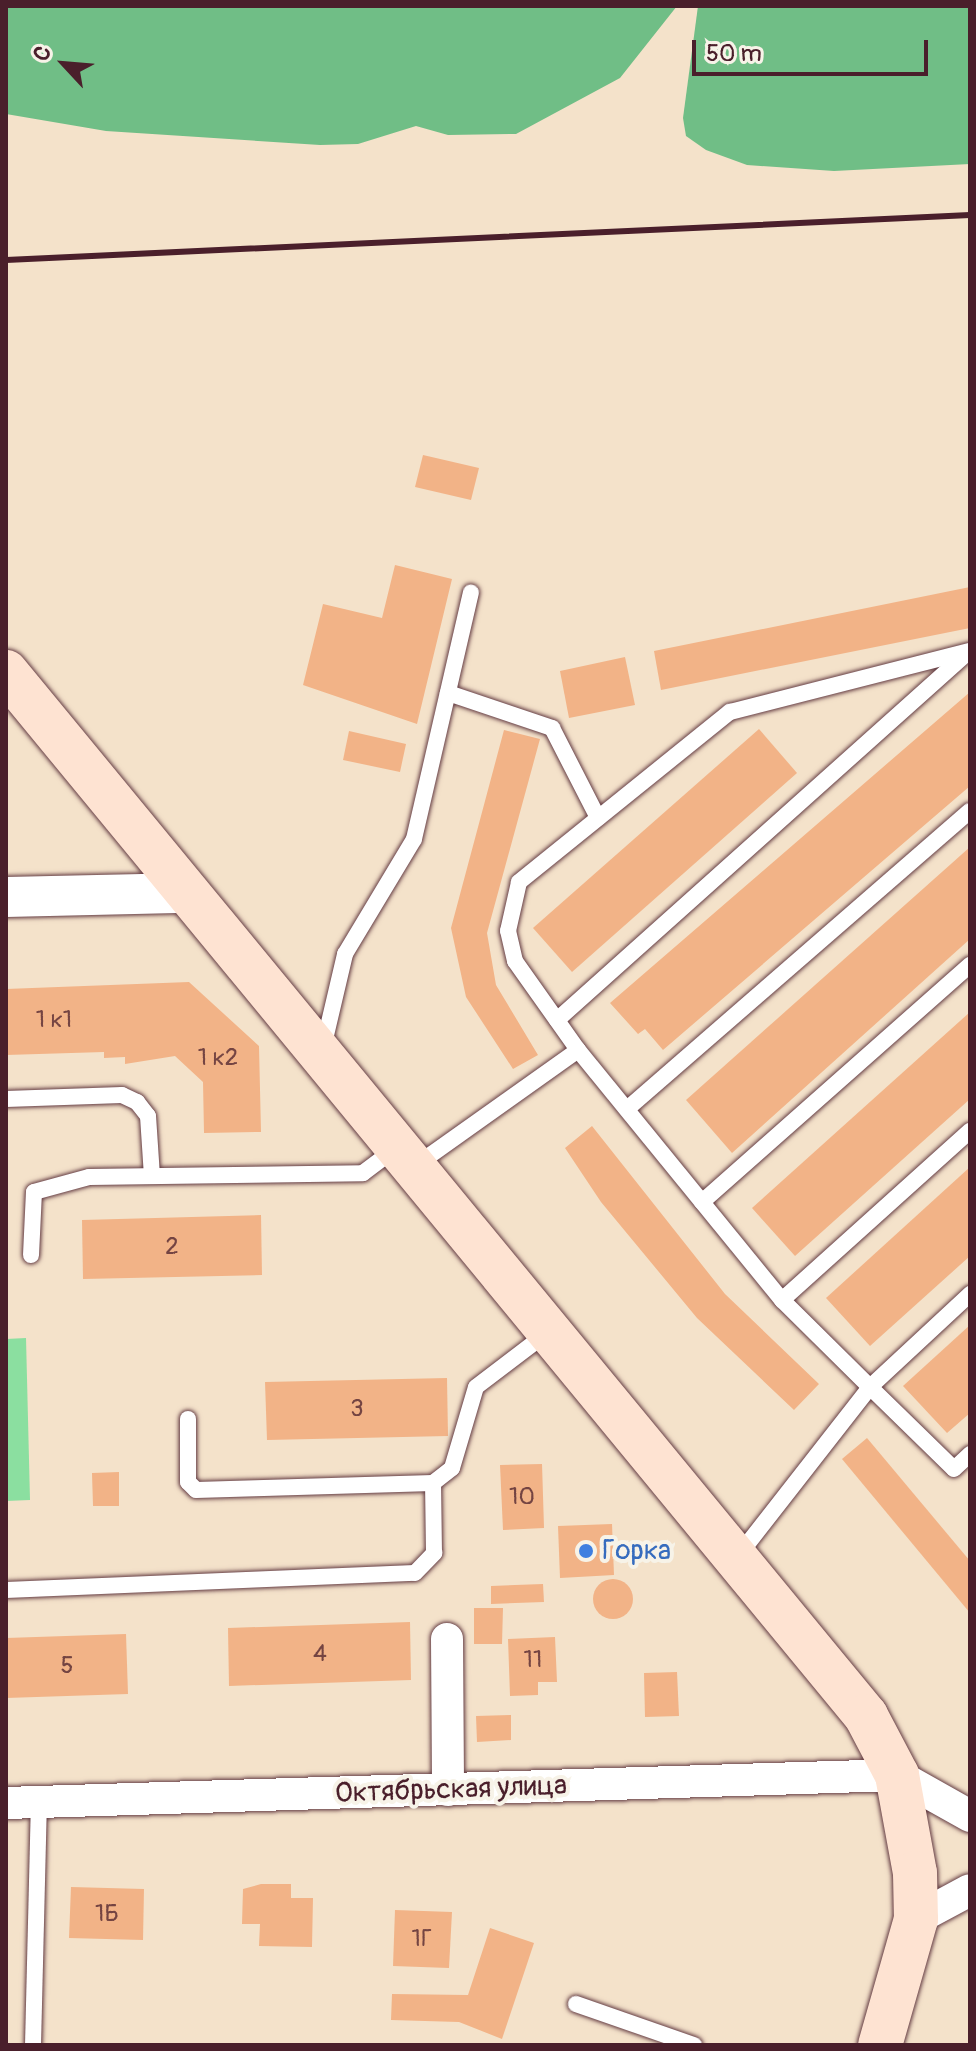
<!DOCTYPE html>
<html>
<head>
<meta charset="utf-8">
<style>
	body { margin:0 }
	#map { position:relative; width:976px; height:2051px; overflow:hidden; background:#f4e2ca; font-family:Pangolin,sans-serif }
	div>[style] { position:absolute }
	.green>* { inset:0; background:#8bdfa0 }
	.forest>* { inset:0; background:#70be86 }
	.building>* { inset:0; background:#f2b387 }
	.round { border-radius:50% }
	.roads { filter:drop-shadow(0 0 2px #643c43) drop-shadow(0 0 2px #643c43) }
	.service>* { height:16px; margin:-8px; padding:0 8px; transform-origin:8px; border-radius:8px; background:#fff }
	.minor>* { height:32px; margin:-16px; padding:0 16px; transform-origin:16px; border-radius:16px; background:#fff }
	.tertiary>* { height:40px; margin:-20px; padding:0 20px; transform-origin:20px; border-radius:20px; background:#fff }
	.secondary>* { height:44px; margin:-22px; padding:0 22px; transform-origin:22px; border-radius:22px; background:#fee3d2 }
	.rail>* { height:6px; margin:-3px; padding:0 3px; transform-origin:3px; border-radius:3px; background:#4a1f2b }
	.dots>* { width:22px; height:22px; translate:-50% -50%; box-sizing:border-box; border:4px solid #f7f3e8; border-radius:50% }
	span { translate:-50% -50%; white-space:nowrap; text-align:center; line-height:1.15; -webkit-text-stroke:8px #f7f3e8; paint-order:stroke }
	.number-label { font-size:24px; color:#744442 }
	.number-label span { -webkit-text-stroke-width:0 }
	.shop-label { font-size:28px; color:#366cbe }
	.left { translate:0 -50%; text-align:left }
	.street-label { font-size:28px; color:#4a1f2b }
	.frame { position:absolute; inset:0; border:8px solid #4a1f2b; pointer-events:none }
	.north { position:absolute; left:24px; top:24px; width:80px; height:80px; -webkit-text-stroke:6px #f7f3e8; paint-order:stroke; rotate:296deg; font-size:22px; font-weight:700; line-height:32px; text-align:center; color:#4a1f2b }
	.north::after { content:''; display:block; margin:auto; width:28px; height:36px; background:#4a1f2b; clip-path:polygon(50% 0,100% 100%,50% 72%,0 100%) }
	.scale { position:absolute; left:692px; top:40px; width:236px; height:36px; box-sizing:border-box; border:4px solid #4a1f2b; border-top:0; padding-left:10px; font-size:24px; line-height:28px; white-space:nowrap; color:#4a1f2b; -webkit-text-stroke:6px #f7f3e8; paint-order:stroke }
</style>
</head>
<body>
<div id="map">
	<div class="green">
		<i style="clip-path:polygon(26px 1338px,30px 1500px,6px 1501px,6px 1339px)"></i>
	</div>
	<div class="forest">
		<i style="clip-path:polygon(6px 6px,677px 6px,620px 78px,516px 134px,448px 135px,416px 126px,358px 144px,320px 145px,106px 131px,6px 114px)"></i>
		<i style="clip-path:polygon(698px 6px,970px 6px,970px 164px,834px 171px,747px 165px,706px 150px,686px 136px,683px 118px)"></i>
	</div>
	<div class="building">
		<i style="clip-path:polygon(423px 455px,479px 468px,471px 500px,415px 487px)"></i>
		<i style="clip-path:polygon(395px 565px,452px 579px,417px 724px,303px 685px,323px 604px,382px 618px)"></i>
		<i style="clip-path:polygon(970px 587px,970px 628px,661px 690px,654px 651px)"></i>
		<i style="clip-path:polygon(625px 657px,635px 705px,569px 718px,560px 671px)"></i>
		<i style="clip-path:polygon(970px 692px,970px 786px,663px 1050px,645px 1029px,638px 1034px,610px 1003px)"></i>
		<i style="clip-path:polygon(759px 729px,797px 773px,572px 972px,533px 928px)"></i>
		<i style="clip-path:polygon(504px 730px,540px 739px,487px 933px,496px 985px,538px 1055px,513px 1069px,466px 997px,451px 928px)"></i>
		<i style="clip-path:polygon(349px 731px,406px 744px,400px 772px,343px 760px)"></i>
		<i style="clip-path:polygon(970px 847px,970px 939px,732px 1153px,686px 1100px)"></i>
		<i style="clip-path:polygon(189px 982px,259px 1046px,261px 1132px,204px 1133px,203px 1082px,175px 1056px,125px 1064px,125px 1057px,104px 1058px,104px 1052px,6px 1055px,6px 989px)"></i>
		<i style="clip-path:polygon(970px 1012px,970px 1099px,795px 1256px,752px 1208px)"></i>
		<i style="clip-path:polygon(592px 1126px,725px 1294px,819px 1384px,794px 1410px,697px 1318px,601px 1202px,565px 1148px)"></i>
		<i style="clip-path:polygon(970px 1167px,970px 1256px,870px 1346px,826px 1298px)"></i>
		<i style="clip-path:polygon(261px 1215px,262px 1275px,83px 1279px,82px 1220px)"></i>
		<i style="clip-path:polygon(970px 1325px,970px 1413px,947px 1433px,903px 1386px)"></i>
		<i style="clip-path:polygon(447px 1378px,448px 1436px,267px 1440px,265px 1382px)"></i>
		<i style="clip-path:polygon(867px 1438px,970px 1561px,970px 1613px,842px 1459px)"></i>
		<i style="clip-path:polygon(542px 1464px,544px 1528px,503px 1530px,500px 1465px)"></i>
		<i style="clip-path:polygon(119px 1472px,119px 1506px,93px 1506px,92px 1473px)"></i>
		<i style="clip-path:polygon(612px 1524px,614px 1575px,560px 1578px,558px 1526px)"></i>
		<i class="round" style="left:593px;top:1579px;width:40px;height:40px"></i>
		<i style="clip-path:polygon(543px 1584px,544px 1602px,491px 1604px,491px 1586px)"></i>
		<i style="clip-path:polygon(474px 1608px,503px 1608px,502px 1644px,474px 1644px)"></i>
		<i style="clip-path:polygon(410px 1622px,411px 1680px,229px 1686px,228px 1628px)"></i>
		<i style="clip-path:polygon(126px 1634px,128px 1694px,6px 1698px,6px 1638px)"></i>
		<i style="clip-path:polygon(555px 1637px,557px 1682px,538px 1682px,538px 1695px,510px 1696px,508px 1639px)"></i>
		<i style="clip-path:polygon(677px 1672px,679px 1716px,645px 1717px,644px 1673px)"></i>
		<i style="clip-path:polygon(511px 1715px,511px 1740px,477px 1742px,476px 1716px)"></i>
		<i style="clip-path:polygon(261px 1884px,291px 1884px,291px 1898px,313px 1898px,312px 1947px,259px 1946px,260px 1924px,242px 1924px,243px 1889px)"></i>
		<i style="clip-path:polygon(71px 1887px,144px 1889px,143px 1940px,69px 1938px)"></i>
		<i style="clip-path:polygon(395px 1910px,452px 1912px,449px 1968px,393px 1966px)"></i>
		<i style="clip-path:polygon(490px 1928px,534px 1943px,502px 2039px,459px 2022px,391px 2020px,392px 1994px,468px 1995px)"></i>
	</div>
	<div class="roads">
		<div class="service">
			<i style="left:448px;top:693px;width:110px;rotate:18.6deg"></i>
			<i style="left:552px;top:728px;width:101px;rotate:62.9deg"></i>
			<i style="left:557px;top:1020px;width:550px;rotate:-41.83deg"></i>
			<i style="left:323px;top:1048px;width:97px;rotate:-76.8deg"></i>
			<i style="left:345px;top:954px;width:134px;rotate:-59deg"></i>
			<i style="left:414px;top:839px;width:253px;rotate:-77deg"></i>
			<i style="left:578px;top:1050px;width:109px;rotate:-125.3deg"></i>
			<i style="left:515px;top:961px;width:31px;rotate:-103deg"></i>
			<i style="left:508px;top:931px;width:50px;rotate:-77.3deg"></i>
			<i style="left:519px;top:882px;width:271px;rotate:-38.9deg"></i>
			<i style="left:730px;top:712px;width:248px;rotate:-14.3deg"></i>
			<i style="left:6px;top:1099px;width:116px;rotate:-2deg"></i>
			<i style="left:122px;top:1095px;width:17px;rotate:25deg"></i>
			<i style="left:137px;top:1102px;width:18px;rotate:52deg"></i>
			<i style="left:148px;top:1116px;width:60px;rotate:86.2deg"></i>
			<i style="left:627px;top:1109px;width:454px;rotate:-41deg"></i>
			<i style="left:415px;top:1166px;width:200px;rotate:-35.4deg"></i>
			<i style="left:578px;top:1050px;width:323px;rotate:50.8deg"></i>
			<i style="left:782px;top:1300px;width:124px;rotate:44.7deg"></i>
			<i style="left:870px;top:1387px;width:137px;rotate:-42.9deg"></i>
			<i style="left:702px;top:1202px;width:358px;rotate:-41.5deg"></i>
			<i style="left:31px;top:1255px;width:63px;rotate:-87.3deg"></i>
			<i style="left:34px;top:1192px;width:57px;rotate:-15.3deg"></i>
			<i style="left:89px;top:1177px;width:274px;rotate:-0.8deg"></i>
			<i style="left:363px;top:1173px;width:41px;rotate:-37.1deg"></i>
			<i style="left:782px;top:1300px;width:253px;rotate:-42deg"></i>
			<i style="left:188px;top:1419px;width:63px;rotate:90deg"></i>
			<i style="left:188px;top:1482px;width:11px;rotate:45deg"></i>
			<i style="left:196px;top:1490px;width:237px;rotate:-1.7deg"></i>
			<i style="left:433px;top:1483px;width:24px;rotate:-38deg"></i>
			<i style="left:452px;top:1468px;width:84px;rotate:-73.5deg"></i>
			<i style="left:476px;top:1387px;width:89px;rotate:-37.3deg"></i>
			<i style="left:738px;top:1556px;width:214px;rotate:-52deg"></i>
			<i style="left:870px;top:1387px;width:117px;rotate:44.3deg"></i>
			<i style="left:954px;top:1469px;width:22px;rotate:-43deg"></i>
			<i style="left:6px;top:1590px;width:409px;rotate:-2.4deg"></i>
			<i style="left:415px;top:1573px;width:28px;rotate:-46deg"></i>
			<i style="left:434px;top:1553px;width:70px;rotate:-90.8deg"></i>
			<i style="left:576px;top:2004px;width:125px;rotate:19.2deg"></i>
			<i style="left:33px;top:2045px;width:243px;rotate:-88.6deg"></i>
		</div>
		<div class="minor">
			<i style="left:447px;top:1639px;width:151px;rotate:89.6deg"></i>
			<i style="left:6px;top:1803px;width:891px;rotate:-1.8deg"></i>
			<i style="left:897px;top:1775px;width:84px;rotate:29.3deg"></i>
			<i style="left:916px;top:1919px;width:61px;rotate:-28.2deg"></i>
		</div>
		<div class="tertiary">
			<i style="left:6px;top:897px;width:182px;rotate:-1.3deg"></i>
		</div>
		<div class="secondary">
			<i style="left:6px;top:672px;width:1353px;rotate:50.52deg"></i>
			<i style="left:866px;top:1716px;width:67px;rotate:62.3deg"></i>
			<i style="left:897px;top:1775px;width:100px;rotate:79.6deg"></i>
			<i style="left:915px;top:1873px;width:46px;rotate:88.8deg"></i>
			<i style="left:916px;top:1919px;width:131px;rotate:105.9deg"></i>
		</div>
	</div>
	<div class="rail">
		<i style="left:6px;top:260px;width:965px;rotate:-2.67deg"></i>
	</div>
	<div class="dots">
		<i style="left:586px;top:1551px;background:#3f7fe0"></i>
	</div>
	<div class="number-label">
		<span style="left:54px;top:1020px">1 к1</span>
		<span style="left:218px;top:1058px">1 к2</span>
		<span style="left:172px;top:1247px">2</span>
		<span style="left:357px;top:1409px">3</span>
		<span style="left:522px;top:1497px">10</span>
		<span style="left:320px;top:1654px">4</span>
		<span style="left:533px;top:1660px">11</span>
		<span style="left:67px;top:1666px">5</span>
		<span style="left:107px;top:1914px">1Б</span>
		<span style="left:422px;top:1939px">1Г</span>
	</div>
	<div class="shop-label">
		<span class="left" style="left:602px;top:1551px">Горка</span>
	</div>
	<div class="street-label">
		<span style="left:451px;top:1790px;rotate:-2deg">Октябрьская улица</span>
	</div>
	<div class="frame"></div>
	<div class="north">С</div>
	<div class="scale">50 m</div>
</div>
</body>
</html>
